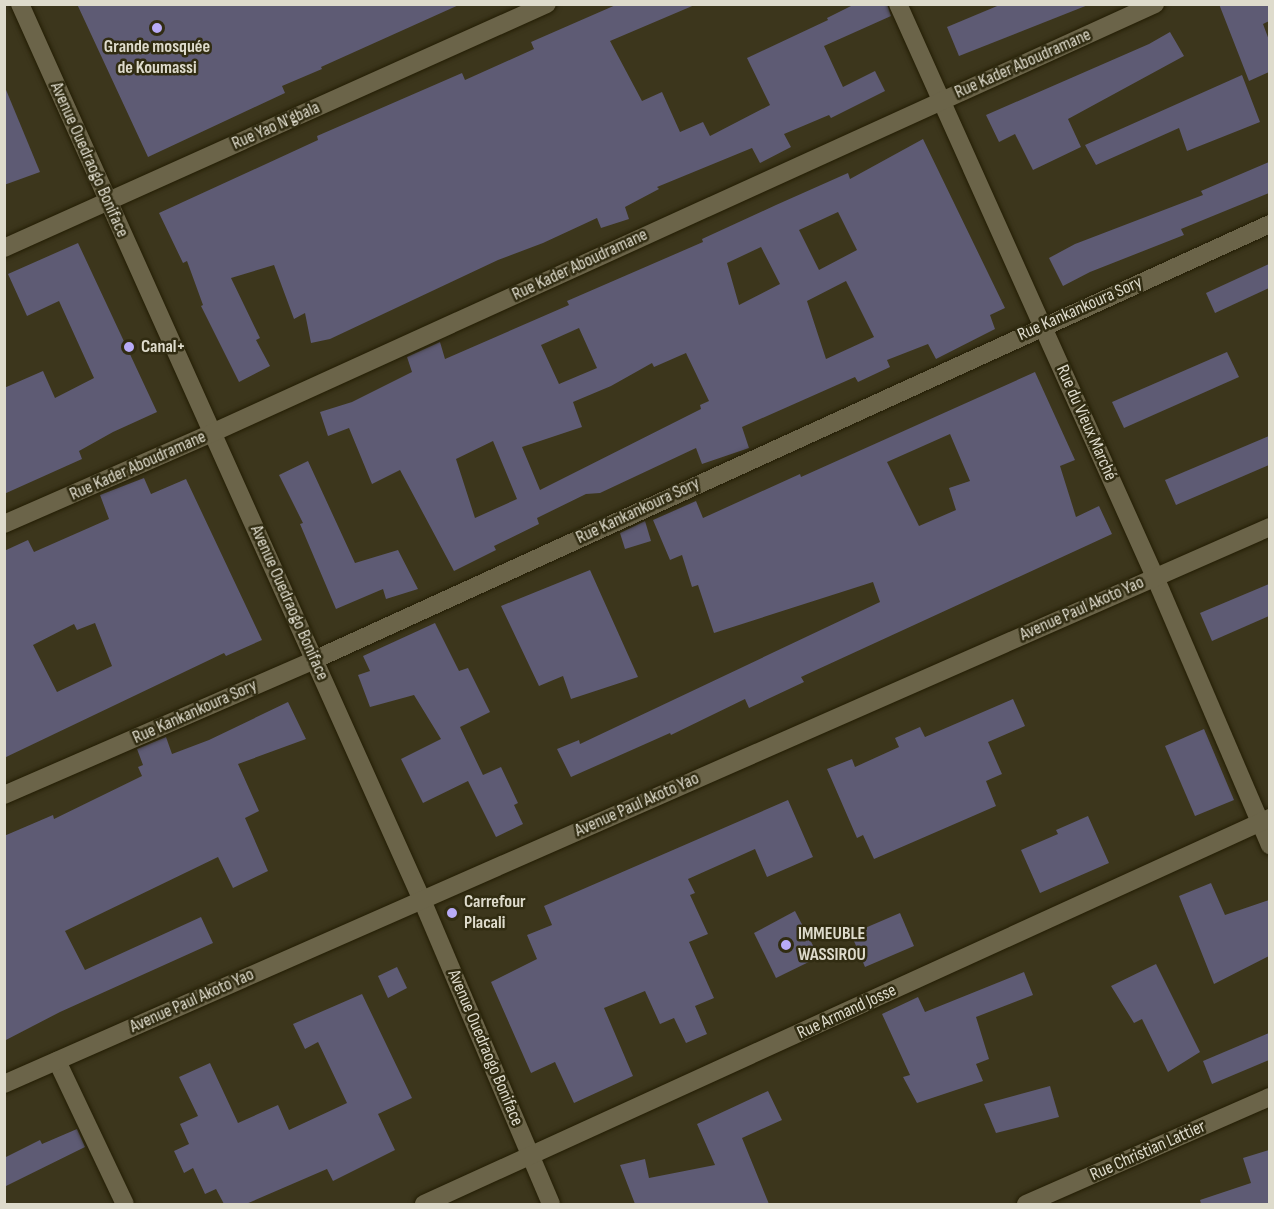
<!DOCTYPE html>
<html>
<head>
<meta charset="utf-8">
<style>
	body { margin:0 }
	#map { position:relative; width:1274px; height:1209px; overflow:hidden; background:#3c361c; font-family:"Sofia Sans Condensed",sans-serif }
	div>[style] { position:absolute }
	.building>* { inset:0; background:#5e5b74 }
	.roads { filter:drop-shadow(0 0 2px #231d04) drop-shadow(0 0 2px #231d04) }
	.minor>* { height:18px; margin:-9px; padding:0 9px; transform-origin:9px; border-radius:9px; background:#6b6449 }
	.dots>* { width:16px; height:16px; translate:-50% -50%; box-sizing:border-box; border:3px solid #312c12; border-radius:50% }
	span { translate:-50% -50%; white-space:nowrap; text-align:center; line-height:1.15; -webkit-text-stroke:5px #312c12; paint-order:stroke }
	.poi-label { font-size:18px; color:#dedbcc; font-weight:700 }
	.left { translate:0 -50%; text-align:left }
	.street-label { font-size:18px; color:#dedbcc }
	.frame { position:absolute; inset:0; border:6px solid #dedbcc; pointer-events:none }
</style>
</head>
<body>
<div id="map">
	<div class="building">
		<i style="clip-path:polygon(77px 4px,461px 4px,321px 67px,322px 69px,282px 86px,285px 93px,148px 157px)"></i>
		<i style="clip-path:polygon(618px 4px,697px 4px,610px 41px,642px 101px,662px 92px,680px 132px,703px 122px,710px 136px,770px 105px,747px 58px,828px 20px,827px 18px,855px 4px,887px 4px,891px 16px,824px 46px,843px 87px,875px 71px,885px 91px,831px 118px,829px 115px,784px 134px,791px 147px,760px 163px,752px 148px,657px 187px,659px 189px,625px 207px,629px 219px,601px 228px,597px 218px,543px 243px,498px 260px,330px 339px,311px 343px,305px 313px,294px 319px,274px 265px,231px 278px,260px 338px,256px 340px,270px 366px,239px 382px,201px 306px,203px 305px,187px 261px,183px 263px,159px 213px,318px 140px,317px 136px,462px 73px,465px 80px,534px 49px,531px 42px)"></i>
		<i style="clip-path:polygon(1002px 4px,1088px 4px,1088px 5px,959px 56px,947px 27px)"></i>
		<i style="clip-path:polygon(1219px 4px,1269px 4px,1269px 21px,1263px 24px,1269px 40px,1269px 72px,1249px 81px)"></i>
		<i style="clip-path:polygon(1170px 32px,1184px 56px,1068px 119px,1081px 147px,1033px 170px,1015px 134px,999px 142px,986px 115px,1149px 44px)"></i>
		<i style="clip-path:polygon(1242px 75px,1260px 122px,1187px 151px,1179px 128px,1096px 165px,1085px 145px)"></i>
		<i style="clip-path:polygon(4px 85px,40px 172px,4px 185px)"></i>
		<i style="clip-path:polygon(evenodd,923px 139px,1005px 308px,990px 315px,995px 329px,936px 359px,928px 344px,887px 360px,890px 367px,858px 382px,855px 377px,742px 427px,749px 448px,702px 464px,696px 448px,600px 493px,586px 494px,537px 518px,539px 524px,494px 546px,496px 550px,454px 571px,400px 470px,372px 484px,349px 428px,328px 436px,320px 412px,352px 402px,412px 372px,407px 357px,440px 342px,445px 359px,569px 305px,567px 301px,703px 242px,702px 239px,776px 205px,848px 173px,850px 179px,923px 139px,838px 212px,857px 250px,819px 270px,799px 230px,838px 212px,923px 139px,761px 247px,780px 284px,739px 305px,727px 263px,761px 247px,923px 139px,846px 281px,874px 337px,826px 359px,807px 301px,846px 281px,923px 139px,579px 328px,597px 368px,559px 384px,541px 345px,579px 328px,923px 139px,686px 353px,709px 401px,700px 405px,701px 409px,540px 490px,522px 447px,582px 427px,573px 402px,611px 386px,652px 363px,654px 367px,686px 353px,923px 139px,493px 441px,517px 499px,475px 518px,456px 459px,493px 441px)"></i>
		<i style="clip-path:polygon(1269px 162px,1269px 193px,1181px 229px,1184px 235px,1090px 272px,1063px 286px,1049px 258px,1075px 244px,1203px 195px,1201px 191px)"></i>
		<i style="clip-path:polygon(78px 243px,157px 412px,113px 432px,79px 451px,82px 459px,4px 494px,4px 388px,43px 371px,55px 398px,94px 378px,59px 301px,27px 316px,8px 274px)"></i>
		<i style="clip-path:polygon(1269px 264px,1269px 288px,1215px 313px,1206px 293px)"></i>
		<i style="clip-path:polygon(1227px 352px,1239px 377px,1124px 428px,1112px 402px)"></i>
		<i style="clip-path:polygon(evenodd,1035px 372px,1075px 460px,1060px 466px,1076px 517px,1099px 506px,1112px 534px,801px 677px,804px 682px,749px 708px,745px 699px,671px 735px,670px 733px,571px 777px,557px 749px,579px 740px,580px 744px,880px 602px,873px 582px,714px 633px,698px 585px,692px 587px,682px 555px,670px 560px,653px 520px,696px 501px,703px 518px,800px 474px,801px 477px,1035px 372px,950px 434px,970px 481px,949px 488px,956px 510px,919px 526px,887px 462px,950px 434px)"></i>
		<i style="clip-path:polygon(1269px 436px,1269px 465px,1176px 505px,1165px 480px)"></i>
		<i style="clip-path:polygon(308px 461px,355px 563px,398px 550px,418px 589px,386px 599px,383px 589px,336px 609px,300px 524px,303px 523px,279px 475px)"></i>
		<i style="clip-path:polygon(evenodd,144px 478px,151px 494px,186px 479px,262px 640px,226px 656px,224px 653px,4px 758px,4px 551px,28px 540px,34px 552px,109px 519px,100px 495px,144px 478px,95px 623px,112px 666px,57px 692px,33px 645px,74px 624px,77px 630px,95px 623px)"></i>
		<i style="clip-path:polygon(645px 521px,651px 541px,625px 549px,620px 533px)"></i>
		<i style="clip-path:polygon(590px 570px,638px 677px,571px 699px,563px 676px,539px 686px,501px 606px)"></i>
		<i style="clip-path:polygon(1269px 584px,1269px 616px,1212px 641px,1200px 613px)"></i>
		<i style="clip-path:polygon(435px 623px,459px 671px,468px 668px,490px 712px,460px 727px,483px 775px,501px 767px,518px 803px,514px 805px,523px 824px,496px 837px,468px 781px,423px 803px,401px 759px,441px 739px,414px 695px,370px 707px,358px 675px,370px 671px,363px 656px)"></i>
		<i style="clip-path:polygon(1013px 699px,1025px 726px,988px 742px,1002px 774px,986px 781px,996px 806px,874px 859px,863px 835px,857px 838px,827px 769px,852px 759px,855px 767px,899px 747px,895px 738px,920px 727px,925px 737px)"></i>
		<i style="clip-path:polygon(288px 702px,306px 739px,238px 764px,259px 811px,245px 818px,268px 871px,233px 888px,218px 857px,65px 931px,85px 970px,201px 917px,213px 943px,60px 1012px,4px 1041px,4px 836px,53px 815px,54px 819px,142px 776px,138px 767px,143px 765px,137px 749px,166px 737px,172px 754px,209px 740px)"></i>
		<i style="clip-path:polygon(1204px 729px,1234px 800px,1195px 816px,1165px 746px)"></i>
		<i style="clip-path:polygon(788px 800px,813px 857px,767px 877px,755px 849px,688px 879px,695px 893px,690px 895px,708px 934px,689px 942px,714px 998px,695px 1006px,707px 1034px,686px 1043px,674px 1018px,660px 1024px,645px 991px,604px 1008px,633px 1076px,574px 1103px,555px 1062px,531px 1073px,491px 982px,537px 959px,527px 935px,552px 925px,544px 906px)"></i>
		<i style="clip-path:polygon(1088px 816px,1109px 863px,1040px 893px,1021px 850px,1058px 834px,1056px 830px)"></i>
		<i style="clip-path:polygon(1211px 883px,1225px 915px,1269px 900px,1269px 956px,1214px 984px,1179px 896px)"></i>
		<i style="clip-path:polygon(795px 911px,819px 957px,776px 978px,754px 933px)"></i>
		<i style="clip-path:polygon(900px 913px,914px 946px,865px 967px,851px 934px)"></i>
		<i style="clip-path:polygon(1156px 964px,1200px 1052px,1168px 1072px,1142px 1019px,1134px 1023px,1111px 986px)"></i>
		<i style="clip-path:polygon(397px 967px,407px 988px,388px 998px,378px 976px)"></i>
		<i style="clip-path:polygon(1024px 972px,1033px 995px,976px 1017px,989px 1059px,976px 1064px,983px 1081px,917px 1103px,903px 1077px,910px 1075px,882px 1014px,918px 997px,925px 1012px)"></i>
		<i style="clip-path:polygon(362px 994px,412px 1098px,378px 1114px,395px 1150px,333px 1181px,327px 1169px,246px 1204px,224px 1204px,216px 1189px,205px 1194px,193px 1168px,184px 1173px,174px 1151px,189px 1144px,180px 1124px,198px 1116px,179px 1077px,210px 1063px,238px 1123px,278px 1105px,289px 1130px,347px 1103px,318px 1042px,305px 1049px,293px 1024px)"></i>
		<i style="clip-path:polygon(1269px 1033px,1269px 1060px,1212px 1084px,1203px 1061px)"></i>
		<i style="clip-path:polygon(1050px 1086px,1059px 1117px,996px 1133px,984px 1104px)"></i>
		<i style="clip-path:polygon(768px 1091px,782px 1120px,742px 1138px,769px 1204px,635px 1204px,620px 1165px,645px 1159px,649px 1178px,715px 1165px,697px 1124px)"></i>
		<i style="clip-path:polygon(77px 1129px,85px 1147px,4px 1187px,4px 1158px,40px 1140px,42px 1144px)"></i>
		<i style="clip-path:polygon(1269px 1150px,1269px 1204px,1201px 1204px,1200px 1200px,1251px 1183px,1243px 1158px)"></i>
	</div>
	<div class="roads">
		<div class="minor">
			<i style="left:20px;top:4px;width:982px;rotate:65.84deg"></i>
			<i style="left:422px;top:900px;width:330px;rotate:67deg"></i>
			<i style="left:898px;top:4px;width:628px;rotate:65.84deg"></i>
			<i style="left:1155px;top:577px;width:292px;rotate:66.8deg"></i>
			<i style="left:4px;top:248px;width:595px;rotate:-24.2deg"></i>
			<i style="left:4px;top:524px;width:227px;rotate:-23.6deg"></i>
			<i style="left:212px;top:433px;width:1036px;rotate:-24.46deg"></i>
			<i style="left:4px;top:795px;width:338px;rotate:-23.5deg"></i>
			<i style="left:314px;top:660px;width:1051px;rotate:-24.52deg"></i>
			<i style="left:57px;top:1061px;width:158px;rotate:64.6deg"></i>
			<i style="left:4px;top:1084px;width:1383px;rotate:-23.75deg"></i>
			<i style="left:424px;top:1204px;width:930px;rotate:-24.53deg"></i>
			<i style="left:1026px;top:1204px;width:266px;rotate:-23.7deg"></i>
		</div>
	</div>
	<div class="dots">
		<i style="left:157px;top:28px;background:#b8abf7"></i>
		<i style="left:129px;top:347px;background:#b8abf7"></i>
		<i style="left:452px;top:913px;background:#b8abf7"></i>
		<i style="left:786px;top:945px;background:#b8abf7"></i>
	</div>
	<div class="poi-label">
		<span style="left:157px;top:58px">Grande mosquée<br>de Koumassi</span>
		<span class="left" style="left:141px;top:347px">Canal+</span>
		<span class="left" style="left:464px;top:913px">Carrefour<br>Placali</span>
		<span class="left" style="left:798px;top:945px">IMMEUBLE<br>WASSIROU</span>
	</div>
	<div class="street-label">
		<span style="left:1023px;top:64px;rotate:-24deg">Rue Kader Aboudramane</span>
		<span style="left:276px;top:126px;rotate:-24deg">Rue Yao N'gbala</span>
		<span style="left:89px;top:160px;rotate:66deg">Avenue Ouedraogo Boniface</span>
		<span style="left:580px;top:265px;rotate:-25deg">Rue Kader Aboudramane</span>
		<span style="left:1080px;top:309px;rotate:-24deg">Rue Kankankoura Sory</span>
		<span style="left:1086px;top:423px;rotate:66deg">Rue du Vieux Marché</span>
		<span style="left:138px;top:466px;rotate:-24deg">Rue Kader Aboudramane</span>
		<span style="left:638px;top:511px;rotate:-25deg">Rue Kankankoura Sory</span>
		<span style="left:289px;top:603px;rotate:66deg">Avenue Ouedraogo Boniface</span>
		<span style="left:1082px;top:609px;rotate:-24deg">Avenue Paul Akoto Yao</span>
		<span style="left:195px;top:712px;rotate:-24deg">Rue Kankankoura Sory</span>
		<span style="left:637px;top:805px;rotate:-24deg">Avenue Paul Akoto Yao</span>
		<span style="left:192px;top:1001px;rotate:-24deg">Avenue Paul Akoto Yao</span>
		<span style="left:847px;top:1012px;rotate:-25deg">Rue Armand Josse</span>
		<span style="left:485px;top:1048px;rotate:67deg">Avenue Ouedraogo Boniface</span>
		<span style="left:1148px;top:1151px;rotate:-24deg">Rue Christian Lattier</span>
	</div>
	<div class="frame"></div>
</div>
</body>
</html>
